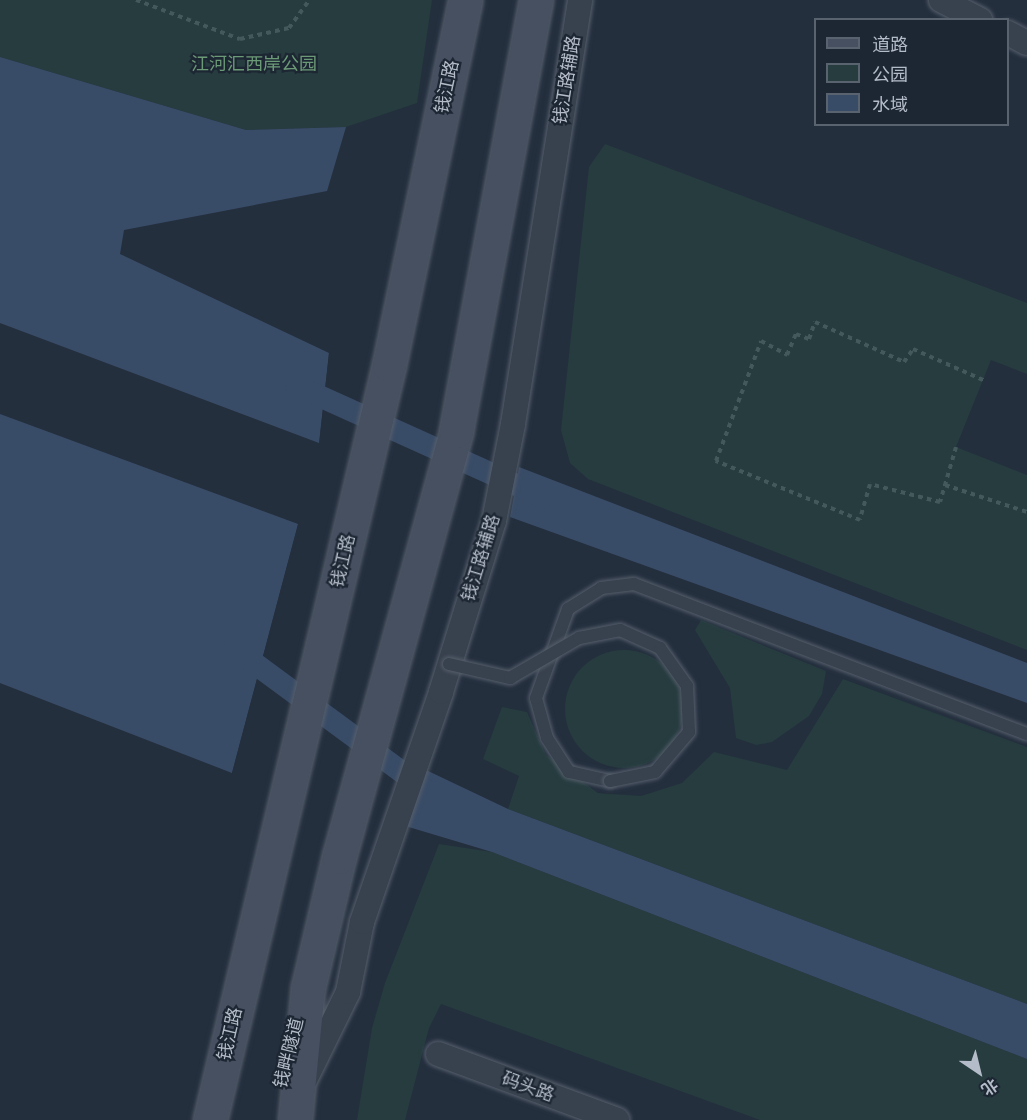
<!DOCTYPE html>
<html>
<head>
<meta charset="utf-8">
<style>
	body { margin:0 }
	#map { position:relative; width:1027px; height:1120px; overflow:hidden; background:#242f3e; font-family:Montserrat,"Noto Sans SC",sans-serif }
	div>[style] { position:absolute }
	.green>* { inset:0; background:#263c3f }
	.round { border-radius:50% }
	.water>* { inset:0; background:#394c67 }
	.pier>* { inset:0; background:#242f3e }
	.canal>* { height:22px; margin:-11px; padding:0 11px; transform-origin:11px; border-radius:11px; background:#394c67 }
	.path>* { height:4px; margin-top:-2px; transform-origin:0; background:repeating-linear-gradient(90deg,#44595c 0 4.5px,transparent 0 9px) }
	.roads { filter:drop-shadow(0 0 2px #565f6c) drop-shadow(0 0 2px #565f6c) }
	.lane>* { height:12px; margin:-6px; padding:0 6px; transform-origin:6px; border-radius:6px; background:#38414e }
	.street>* { height:24px; margin:-12px; padding:0 12px; transform-origin:12px; border-radius:12px; background:#38414e }
	.secondary>* { height:33px; margin:-16.5px; padding:0 16.5px; transform-origin:16.5px; border-radius:16.5px; background:#465061 }
	.bridges { filter:drop-shadow(0 0 2px #565f6c) drop-shadow(0 0 2px #565f6c) }
	.lane-bridge>* { height:12px; margin:-6px; padding:0 6px; transform-origin:6px; border-radius:6px; background:#38414e }
	span { translate:-50% -50%; white-space:nowrap; text-align:center; line-height:1.15; -webkit-text-stroke:4.5px #1d2633; paint-order:stroke }
	.park-label { font-size:18px; color:#6b9a76 }
	.street-label { font-size:18px; color:#b4bcc9 }
	.legend { position:absolute; left:814px; top:18px; width:195px; height:108px; box-sizing:border-box; background:#1d2633; border:2px solid #59626f; margin:0; padding:8px 10px; list-style:none; font-size:18px; color:#b4bcc9 }
	.legend li { display:flex; align-items:center; gap:12px; height:30px }
	.legend b { width:30px; border:2px solid #59626f }
	.north { position:absolute; left:949px; top:1042px; width:60px; height:60px; -webkit-text-stroke:4px #1d2633; paint-order:stroke; rotate:145deg; font-size:16px; font-weight:700; line-height:24px; text-align:center; color:#b4bcc9 }
	.north::after { content:''; display:block; margin:auto; width:21px; height:27px; background:#b4bcc9; clip-path:polygon(50% 0,100% 100%,50% 72%,0 100%) }
</style>
</head>
<body>
<div id="map">
	<div class="green">
		<i style="clip-path:polygon(0 0,432px 0,417px 103px,346px 127px,246px 130px,0 57px)"></i>
		<i style="clip-path:polygon(605px 144px,1027px 303px,1027px 374px,991px 360px,956px 447px,1027px 475px,1027px 650px,588px 479px,570px 463px,561px 430px,589px 167px)"></i>
		<i style="clip-path:polygon(701px 620px,826px 671px,822px 694px,809px 716px,772px 742px,756px 745px,736px 738px,730px 688px,695px 630px)"></i>
		<i class="round" style="left:565px;top:650px;width:118px;height:118px"></i>
		<i style="clip-path:polygon(843px 679px,1027px 747px,1027px 1004px,508px 809px,519px 776px,483px 759px,502px 707px,527px 712px,546px 755px,598px 793px,641px 796px,682px 783px,714px 752px,787px 770px)"></i>
		<i style="clip-path:polygon(439px 844px,492px 852px,1027px 1059px,1027px 1120px,760px 1120px,441px 1004px,429px 1028px,405px 1120px,357px 1120px,372px 1028px,385px 983px)"></i>
	</div>
	<div class="water">
		<i style="clip-path:polygon(0 57px,246px 130px,346px 127px,327px 191px,124px 230px,120px 254px,329px 353px,319px 443px,0 323px)"></i>
		<i style="clip-path:polygon(0 414px,298px 524px,232px 773px,0 683px)"></i>
		<i style="clip-path:polygon(519px 467px,1027px 663px,1027px 703px,510px 517px)"></i>
		<i style="clip-path:polygon(426px 770px,508px 809px,1027px 1004px,1027px 1059px,492px 852px,402px 825px)"></i>
	</div>
	<div class="pier">
		<i style="clip-path:polygon(329px 353px,332px 354px,319px 446px)"></i>
		<i style="clip-path:polygon(299px 521px,301px 525px,232px 776px,232px 773px)"></i>
	</div>
	<div class="canal">
		<i style="left:297px;top:386px;width:270px;rotate:24.3deg"></i>
		<i style="left:235px;top:649px;width:237px;rotate:36.4deg"></i>
	</div>
	<div class="path">
		<i style="left:136px;top:0;width:111px;rotate:20.6deg"></i>
		<i style="left:240px;top:39px;width:50px;rotate:-12.7deg"></i>
		<i style="left:289px;top:28px;width:34px;rotate:-54deg"></i>
		<i style="left:956px;top:447px;width:57px;rotate:106.2deg"></i>
		<i style="left:940px;top:502px;width:72px;rotate:-165.6deg"></i>
		<i style="left:870px;top:484px;width:37px;rotate:106deg"></i>
		<i style="left:860px;top:520px;width:156px;rotate:-157.7deg"></i>
		<i style="left:716px;top:461px;width:128px;rotate:-69.4deg"></i>
		<i style="left:761px;top:341px;width:30px;rotate:28deg"></i>
		<i style="left:787px;top:355px;width:23px;rotate:-67deg"></i>
		<i style="left:796px;top:334px;width:14px;rotate:21deg"></i>
		<i style="left:809px;top:339px;width:18px;rotate:-71deg"></i>
		<i style="left:815px;top:322px;width:98px;rotate:24.2deg"></i>
		<i style="left:904px;top:362px;width:16px;rotate:-55deg"></i>
		<i style="left:913px;top:349px;width:77px;rotate:23.9deg"></i>
		<i style="left:945px;top:485px;width:86px;rotate:18.2deg"></i>
	</div>
	<div class="roads">
		<div class="lane">
			<i style="left:610px;top:781px;width:42px;rotate:-167.6deg"></i>
			<i style="left:569px;top:772px;width:40px;rotate:-122.9deg"></i>
			<i style="left:547px;top:738px;width:41px;rotate:-105.4deg"></i>
			<i style="left:536px;top:698px;width:95px;rotate:-70.2deg"></i>
			<i style="left:568px;top:609px;width:39px;rotate:-32deg"></i>
			<i style="left:601px;top:588px;width:33px;rotate:-7deg"></i>
			<i style="left:634px;top:584px;width:421px;rotate:20.9deg"></i>
		</div>
		<div class="street">
			<i style="left:941px;top:0;width:44px;rotate:27.1deg"></i>
			<i style="left:1008px;top:33px;width:21px;rotate:28deg"></i>
			<i style="left:438px;top:1054px;width:191px;rotate:20.2deg"></i>
			<i style="left:302px;top:1086px;width:105px;rotate:-63.9deg"></i>
			<i style="left:348px;top:992px;width:71px;rotate:-78.7deg"></i>
			<i style="left:362px;top:922px;width:243px;rotate:-71deg"></i>
			<i style="left:441px;top:692px;width:179px;rotate:-72.8deg"></i>
			<i style="left:494px;top:521px;width:99px;rotate:-78.9deg"></i>
			<i style="left:513px;top:424px;width:429px;rotate:-81deg"></i>
		</div>
		<div class="secondary">
			<i style="left:210px;top:1120px;width:776px;rotate:-76.66deg"></i>
			<i style="left:389px;top:365px;width:373px;rotate:-78.2deg"></i>
			<i style="left:295px;top:1120px;width:133px;rotate:-84.4deg"></i>
			<i style="left:308px;top:988px;width:135px;rotate:-76.7deg"></i>
			<i style="left:339px;top:857px;width:442px;rotate:-74.6deg"></i>
			<i style="left:456px;top:431px;width:438px;rotate:-79.5deg"></i>
		</div>
	</div>
	<div class="bridges">
		<div class="lane-bridge">
			<i style="left:449px;top:664px;width:63px;rotate:12.9deg"></i>
			<i style="left:510px;top:678px;width:80px;rotate:-30.1deg"></i>
			<i style="left:579px;top:638px;width:42px;rotate:-11deg"></i>
			<i style="left:620px;top:630px;width:44px;rotate:24.2deg"></i>
			<i style="left:660px;top:648px;width:47px;rotate:54.6deg"></i>
			<i style="left:687px;top:686px;width:46px;rotate:87.5deg"></i>
			<i style="left:689px;top:732px;width:52px;rotate:130.4deg"></i>
			<i style="left:655px;top:772px;width:46px;rotate:168.7deg"></i>
		</div>
	</div>
	<div class="park-label">
		<span style="left:254px;top:64px">江河汇西岸公园</span>
	</div>
	<div class="street-label">
		<span style="left:567px;top:80px;rotate:-81deg">钱江路辅路</span>
		<span style="left:447px;top:87px;rotate:-78deg">钱江路</span>
		<span style="left:481px;top:558px;rotate:-73deg">钱江路辅路</span>
		<span style="left:343px;top:561px;rotate:-77deg">钱江路</span>
		<span style="left:230px;top:1034px;rotate:-77deg">钱江路</span>
		<span style="left:289px;top:1053px;rotate:-76deg">钱畔隧道</span>
		<span style="left:528px;top:1087px;rotate:20deg">码头路</span>
	</div>
	<ul class="legend">
	<li><b style="height:8px;background:#465061"></b>道路</li>
	<li><b style="height:16px;background:#263c3f"></b>公园</li>
	<li><b style="height:16px;background:#394c67"></b>水域</li>
	</ul>
	<div class="north">北</div>
</div>
</body>
</html>
